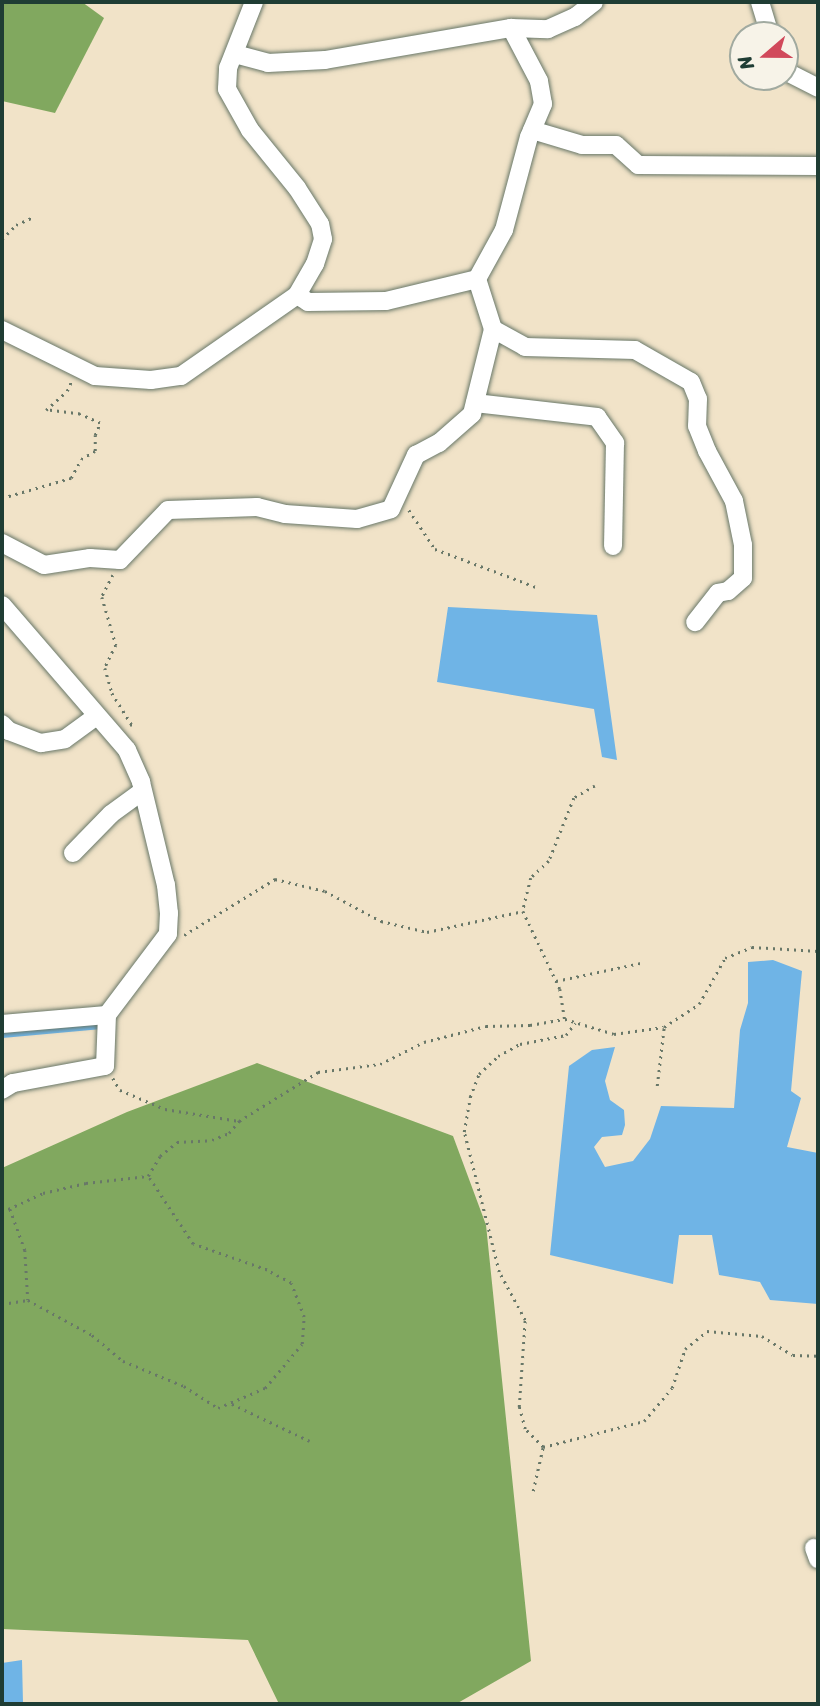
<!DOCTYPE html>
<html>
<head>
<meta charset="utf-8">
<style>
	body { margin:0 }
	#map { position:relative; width:820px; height:1706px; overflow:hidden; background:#f1e3c8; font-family:Sriracha,sans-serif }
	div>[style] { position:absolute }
	.forest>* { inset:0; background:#81a85f }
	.water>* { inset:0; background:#6fb4e6 }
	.stream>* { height:4.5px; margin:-2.25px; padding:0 2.25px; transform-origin:2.25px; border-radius:2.25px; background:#6fb4e6 }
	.path>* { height:2.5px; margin-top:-1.25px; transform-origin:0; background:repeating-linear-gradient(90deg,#687768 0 2px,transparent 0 7px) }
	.roads { filter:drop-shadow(0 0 2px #687768) drop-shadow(0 0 2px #687768) }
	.minor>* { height:18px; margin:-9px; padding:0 9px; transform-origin:9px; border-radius:9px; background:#fff }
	span { translate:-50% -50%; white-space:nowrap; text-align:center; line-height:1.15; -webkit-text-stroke:7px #f7f3e8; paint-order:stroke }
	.frame { position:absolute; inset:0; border:4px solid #1f3d34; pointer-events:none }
	.north { position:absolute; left:729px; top:21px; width:70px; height:70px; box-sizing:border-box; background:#f7f3e8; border:2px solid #a1aaa0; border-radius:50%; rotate:250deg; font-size:19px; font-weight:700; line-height:28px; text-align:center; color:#1f3d34 }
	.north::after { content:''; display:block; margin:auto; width:24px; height:32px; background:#d1495b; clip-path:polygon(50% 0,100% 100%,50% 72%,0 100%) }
</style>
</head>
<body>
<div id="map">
	<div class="forest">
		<i style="clip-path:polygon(2px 2px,82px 2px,104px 18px,55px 113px,2px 101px)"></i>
		<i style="clip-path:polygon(257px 1063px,453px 1136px,486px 1225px,531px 1661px,456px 1704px,279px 1704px,248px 1640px,2px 1629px,2px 1168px,127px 1112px)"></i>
	</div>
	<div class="water">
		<i style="clip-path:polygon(448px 607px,597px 615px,617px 760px,602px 757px,594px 709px,437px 682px)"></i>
		<i style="clip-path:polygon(773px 960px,802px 971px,791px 1091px,801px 1098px,787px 1147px,818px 1153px,818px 1304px,770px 1300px,760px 1282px,719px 1275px,712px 1235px,679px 1235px,673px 1284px,550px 1255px,569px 1066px,592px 1050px,615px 1047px,605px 1081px,610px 1100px,624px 1110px,625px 1125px,622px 1135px,602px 1137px,594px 1147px,605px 1167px,633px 1161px,650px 1139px,661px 1106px,734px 1108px,740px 1030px,748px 1003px,748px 962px)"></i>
		<i style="clip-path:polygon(22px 1660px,23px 1703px,28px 1704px,2px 1704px,2px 1663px)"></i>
	</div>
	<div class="stream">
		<i style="left:2px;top:1035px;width:99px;rotate:-5.2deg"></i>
	</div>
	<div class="path">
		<i style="left:2px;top:239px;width:20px;rotate:-45deg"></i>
		<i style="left:16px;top:225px;width:17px;rotate:-25deg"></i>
		<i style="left:2px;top:498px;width:72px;rotate:-16.2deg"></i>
		<i style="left:71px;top:478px;width:21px;rotate:-62deg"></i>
		<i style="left:81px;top:459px;width:16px;rotate:-30deg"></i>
		<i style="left:95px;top:451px;width:16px;rotate:-90deg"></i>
		<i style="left:95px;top:435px;width:13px;rotate:-67deg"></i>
		<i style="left:100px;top:423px;width:22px;rotate:-156deg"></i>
		<i style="left:80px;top:414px;width:34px;rotate:-173deg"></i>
		<i style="left:46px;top:410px;width:28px;rotate:-42deg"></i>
		<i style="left:67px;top:391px;width:12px;rotate:-66deg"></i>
		<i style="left:409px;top:510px;width:47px;rotate:56.3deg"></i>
		<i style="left:435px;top:549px;width:111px;rotate:20.6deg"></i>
		<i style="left:113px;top:575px;width:25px;rotate:117deg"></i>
		<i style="left:102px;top:597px;width:50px;rotate:73.7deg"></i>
		<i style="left:116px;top:645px;width:25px;rotate:116deg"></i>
		<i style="left:105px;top:668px;width:26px;rotate:74deg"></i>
		<i style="left:112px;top:693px;width:38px;rotate:58deg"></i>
		<i style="left:132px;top:725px;width:5px;rotate:180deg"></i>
		<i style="left:595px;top:786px;width:24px;rotate:150deg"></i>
		<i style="left:574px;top:798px;width:68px;rotate:111.6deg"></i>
		<i style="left:549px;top:861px;width:25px;rotate:137deg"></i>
		<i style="left:531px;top:878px;width:34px;rotate:104deg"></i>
		<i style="left:523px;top:911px;width:86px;rotate:64.6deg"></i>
		<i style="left:560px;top:989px;width:30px;rotate:81deg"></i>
		<i style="left:565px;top:1019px;width:51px;rotate:17deg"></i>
		<i style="left:614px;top:1034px;width:50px;rotate:-8deg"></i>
		<i style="left:184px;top:935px;width:107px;rotate:-31.6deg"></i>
		<i style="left:275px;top:879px;width:51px;rotate:13.5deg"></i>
		<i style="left:325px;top:891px;width:64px;rotate:28.2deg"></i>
		<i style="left:381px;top:921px;width:47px;rotate:13.4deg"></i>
		<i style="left:427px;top:932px;width:98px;rotate:-12.3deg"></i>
		<i style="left:556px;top:981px;width:87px;rotate:-12deg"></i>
		<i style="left:113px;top:1078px;width:14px;rotate:60deg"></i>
		<i style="left:120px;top:1090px;width:49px;rotate:22.9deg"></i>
		<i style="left:165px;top:1109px;width:75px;rotate:9.2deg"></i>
		<i style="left:239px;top:1121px;width:93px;rotate:-31.8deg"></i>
		<i style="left:318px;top:1072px;width:63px;rotate:-7.4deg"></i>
		<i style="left:380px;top:1064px;width:49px;rotate:-26.6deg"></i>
		<i style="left:424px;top:1042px;width:64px;rotate:-14.5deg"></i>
		<i style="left:486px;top:1026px;width:44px;rotate:-1.3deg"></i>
		<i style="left:530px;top:1025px;width:36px;rotate:-10deg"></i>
		<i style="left:657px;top:1086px;width:59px;rotate:-83.2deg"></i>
		<i style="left:664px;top:1027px;width:42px;rotate:-33.3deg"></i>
		<i style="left:699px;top:1004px;width:53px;rotate:-60.5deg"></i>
		<i style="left:725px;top:958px;width:29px;rotate:-22deg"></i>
		<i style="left:752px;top:947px;width:66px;rotate:3.5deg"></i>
		<i style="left:10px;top:1209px;width:44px;rotate:69.9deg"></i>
		<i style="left:25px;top:1250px;width:50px;rotate:86.6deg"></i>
		<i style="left:2px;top:1212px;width:45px;rotate:-24.9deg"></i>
		<i style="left:43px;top:1193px;width:44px;rotate:-13.1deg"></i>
		<i style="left:86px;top:1183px;width:62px;rotate:-6.4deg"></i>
		<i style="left:148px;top:1176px;width:23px;rotate:-59deg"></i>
		<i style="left:160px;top:1156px;width:22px;rotate:-39deg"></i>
		<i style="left:177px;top:1142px;width:35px;rotate:-3deg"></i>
		<i style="left:212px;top:1140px;width:18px;rotate:-22deg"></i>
		<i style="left:229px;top:1133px;width:16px;rotate:-50deg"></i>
		<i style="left:2px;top:1304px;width:26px;rotate:-9deg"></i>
		<i style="left:28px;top:1300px;width:73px;rotate:28.7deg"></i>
		<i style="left:92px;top:1335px;width:40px;rotate:40deg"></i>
		<i style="left:123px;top:1361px;width:66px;rotate:22.3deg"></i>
		<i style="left:184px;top:1386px;width:40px;rotate:32.9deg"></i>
		<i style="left:218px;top:1408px;width:51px;rotate:-23.1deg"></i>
		<i style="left:265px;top:1388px;width:57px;rotate:-49.9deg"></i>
		<i style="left:302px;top:1344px;width:27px;rotate:-86deg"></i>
		<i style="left:304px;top:1317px;width:36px;rotate:-111deg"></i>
		<i style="left:291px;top:1283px;width:27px;rotate:-152deg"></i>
		<i style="left:267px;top:1270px;width:78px;rotate:-160.6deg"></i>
		<i style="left:193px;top:1244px;width:82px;rotate:-123.5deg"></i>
		<i style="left:232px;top:1404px;width:86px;rotate:25.4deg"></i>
		<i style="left:543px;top:1447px;width:25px;rotate:-135deg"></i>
		<i style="left:525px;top:1429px;width:23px;rotate:-105deg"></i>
		<i style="left:519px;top:1407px;width:87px;rotate:-86.1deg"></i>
		<i style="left:525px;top:1320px;width:55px;rotate:-118.4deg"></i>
		<i style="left:499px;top:1272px;width:144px;rotate:-104deg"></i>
		<i style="left:464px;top:1132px;width:36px;rotate:-80deg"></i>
		<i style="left:470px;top:1097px;width:25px;rotate:-69deg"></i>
		<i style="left:479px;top:1074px;width:26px;rotate:-43deg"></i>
		<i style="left:498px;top:1056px;width:25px;rotate:-29deg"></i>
		<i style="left:520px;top:1044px;width:47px;rotate:-11.1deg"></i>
		<i style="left:566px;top:1035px;width:15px;rotate:-53deg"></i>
		<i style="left:533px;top:1491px;width:45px;rotate:-77.2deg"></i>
		<i style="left:543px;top:1447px;width:104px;rotate:-14.4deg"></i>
		<i style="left:644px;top:1421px;width:43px;rotate:-49.7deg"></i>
		<i style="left:672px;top:1388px;width:41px;rotate:-71.6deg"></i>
		<i style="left:685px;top:1349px;width:28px;rotate:-39deg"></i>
		<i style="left:707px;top:1331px;width:55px;rotate:5.2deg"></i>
		<i style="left:762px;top:1336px;width:36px;rotate:32deg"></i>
		<i style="left:793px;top:1355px;width:25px;rotate:2deg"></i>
	</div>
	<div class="roads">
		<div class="minor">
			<i style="left:760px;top:2px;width:34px;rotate:73deg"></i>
			<i style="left:235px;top:54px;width:34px;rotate:15deg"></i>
			<i style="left:268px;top:63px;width:57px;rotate:-3deg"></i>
			<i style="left:325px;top:60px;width:189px;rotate:-9.8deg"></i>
			<i style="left:511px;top:28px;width:37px;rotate:2deg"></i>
			<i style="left:548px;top:29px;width:30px;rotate:-24deg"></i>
			<i style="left:575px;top:17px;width:24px;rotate:-38deg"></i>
			<i style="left:785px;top:71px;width:37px;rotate:27deg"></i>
			<i style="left:532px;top:130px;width:52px;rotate:16.7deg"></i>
			<i style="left:582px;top:145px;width:34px"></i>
			<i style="left:616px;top:145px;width:30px;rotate:42deg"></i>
			<i style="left:638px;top:165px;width:180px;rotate:0.3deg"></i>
			<i style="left:297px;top:295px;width:13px;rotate:32deg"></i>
			<i style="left:308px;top:302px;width:78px;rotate:-0.7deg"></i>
			<i style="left:386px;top:301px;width:94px;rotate:-13.6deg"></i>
			<i style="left:493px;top:329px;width:37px;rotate:29deg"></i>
			<i style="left:525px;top:347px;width:110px;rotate:1.6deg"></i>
			<i style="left:635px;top:350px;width:64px;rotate:29.7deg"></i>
			<i style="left:691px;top:382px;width:18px;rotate:68deg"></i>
			<i style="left:698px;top:399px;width:27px;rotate:92deg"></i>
			<i style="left:697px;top:426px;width:27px;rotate:68deg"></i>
			<i style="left:707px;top:451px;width:57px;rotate:61.6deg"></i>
			<i style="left:734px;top:501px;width:45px;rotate:78.4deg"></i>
			<i style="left:743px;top:545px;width:33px;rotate:90deg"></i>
			<i style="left:743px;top:578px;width:20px;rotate:139deg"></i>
			<i style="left:728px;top:591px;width:10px;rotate:169deg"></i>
			<i style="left:718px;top:593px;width:37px;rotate:128deg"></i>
			<i style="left:2px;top:330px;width:104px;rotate:26.3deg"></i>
			<i style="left:95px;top:376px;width:56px;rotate:4.1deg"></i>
			<i style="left:151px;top:380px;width:30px;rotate:-8deg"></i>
			<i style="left:181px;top:376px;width:141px;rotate:-34.9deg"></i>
			<i style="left:297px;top:295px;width:36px;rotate:-60deg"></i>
			<i style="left:315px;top:264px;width:26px;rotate:-72deg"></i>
			<i style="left:323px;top:239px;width:15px;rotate:-101deg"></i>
			<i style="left:320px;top:224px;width:43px;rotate:-122.6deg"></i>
			<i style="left:297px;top:188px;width:75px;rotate:-129deg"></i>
			<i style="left:250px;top:130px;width:47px;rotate:-119.3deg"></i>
			<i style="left:227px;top:89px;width:21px;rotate:-87deg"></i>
			<i style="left:228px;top:68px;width:71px;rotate:-68.5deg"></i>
			<i style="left:475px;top:403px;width:123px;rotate:6.5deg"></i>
			<i style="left:597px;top:417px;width:32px;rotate:55deg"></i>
			<i style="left:615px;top:443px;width:103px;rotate:91.1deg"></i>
			<i style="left:2px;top:543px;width:47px;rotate:27.6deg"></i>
			<i style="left:44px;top:565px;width:47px;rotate:-8.7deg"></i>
			<i style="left:90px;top:558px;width:30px;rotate:4deg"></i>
			<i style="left:120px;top:560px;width:69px;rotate:-46.2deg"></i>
			<i style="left:168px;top:510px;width:89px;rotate:-1.9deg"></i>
			<i style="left:257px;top:507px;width:29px;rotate:14deg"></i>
			<i style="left:285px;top:514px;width:72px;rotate:4deg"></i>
			<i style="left:357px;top:519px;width:35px;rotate:-16deg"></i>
			<i style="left:391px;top:509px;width:60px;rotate:-65.2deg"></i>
			<i style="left:416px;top:455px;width:26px;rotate:-28deg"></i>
			<i style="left:439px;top:443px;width:44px;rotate:-41.3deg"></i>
			<i style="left:472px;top:414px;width:88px;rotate:-76.1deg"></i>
			<i style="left:493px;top:329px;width:52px;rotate:-107.7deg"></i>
			<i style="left:477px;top:279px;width:56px;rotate:-61.1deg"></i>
			<i style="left:504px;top:230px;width:96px;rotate:-75deg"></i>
			<i style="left:529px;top:137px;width:36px;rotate:-67deg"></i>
			<i style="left:543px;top:104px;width:23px;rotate:-100deg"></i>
			<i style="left:539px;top:81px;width:60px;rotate:-117.8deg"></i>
			<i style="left:2px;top:605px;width:191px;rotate:49.2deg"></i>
			<i style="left:127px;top:750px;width:35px;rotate:66deg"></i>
			<i style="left:141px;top:782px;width:106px;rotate:76.4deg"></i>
			<i style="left:166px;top:885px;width:28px;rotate:84deg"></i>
			<i style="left:169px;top:913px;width:21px;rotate:93deg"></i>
			<i style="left:168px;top:934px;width:101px;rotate:127deg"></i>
			<i style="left:107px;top:1015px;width:51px;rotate:92.2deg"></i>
			<i style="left:105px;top:1066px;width:94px;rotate:169.5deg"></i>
			<i style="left:13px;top:1083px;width:13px;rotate:148deg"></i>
			<i style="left:2px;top:724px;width:10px;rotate:45deg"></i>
			<i style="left:9px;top:731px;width:34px;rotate:21deg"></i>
			<i style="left:41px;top:743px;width:24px;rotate:-9deg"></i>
			<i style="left:65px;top:739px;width:39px;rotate:-36deg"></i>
			<i style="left:73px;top:853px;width:54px;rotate:-45.7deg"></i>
			<i style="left:111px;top:814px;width:39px;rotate:-36deg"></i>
			<i style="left:2px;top:1024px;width:105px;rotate:-4.9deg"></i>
			<i style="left:814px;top:1548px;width:12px;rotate:70deg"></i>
		</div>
	</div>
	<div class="frame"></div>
	<div class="north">N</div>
</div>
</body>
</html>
